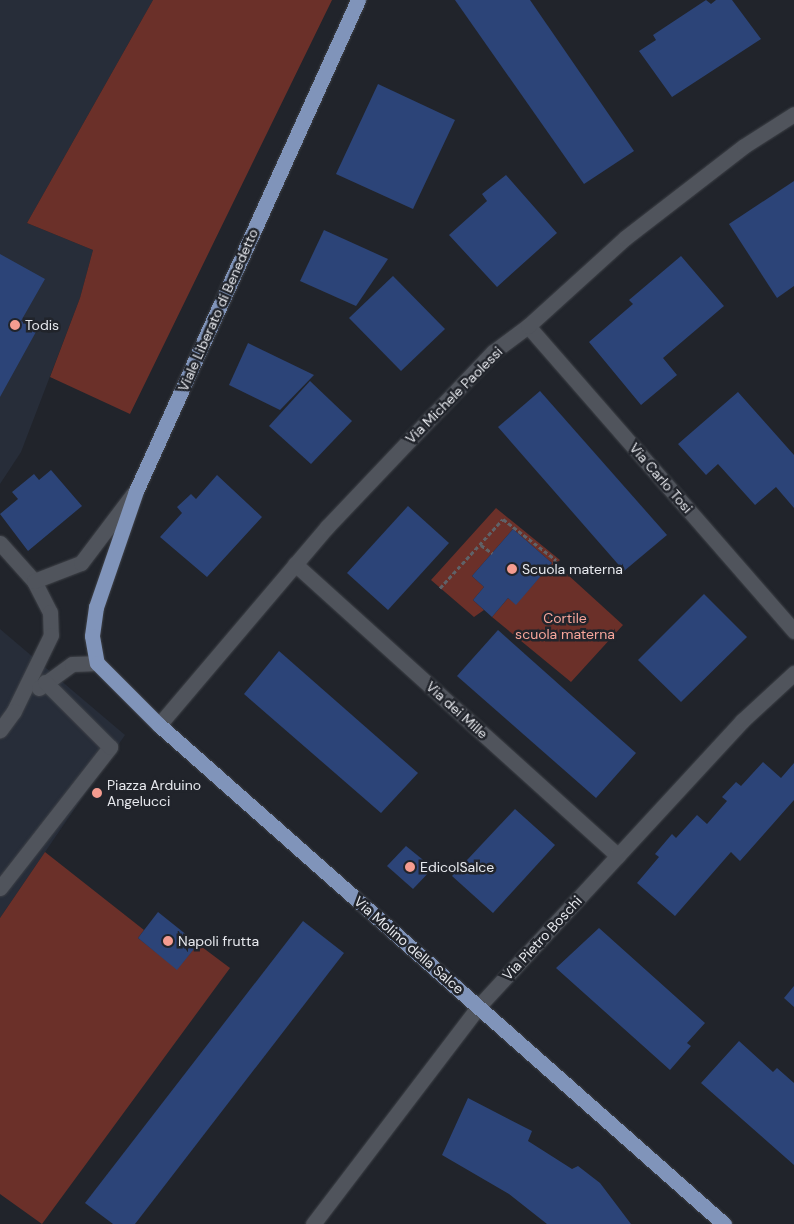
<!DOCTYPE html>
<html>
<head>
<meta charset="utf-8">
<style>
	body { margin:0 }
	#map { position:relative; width:794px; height:1224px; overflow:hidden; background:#21242b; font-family:"DM Sans",sans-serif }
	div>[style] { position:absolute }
	.built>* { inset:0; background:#272d39 }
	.green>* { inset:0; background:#6b3029 }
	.building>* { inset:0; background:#2c4478 }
	.path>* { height:3px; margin-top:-1.5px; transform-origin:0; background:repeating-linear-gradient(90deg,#5f6268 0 4px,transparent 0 6.5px) }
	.roads { filter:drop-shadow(0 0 1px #3f4248) drop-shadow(0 0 1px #3f4248) }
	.minor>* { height:15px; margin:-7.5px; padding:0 7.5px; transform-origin:7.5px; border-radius:7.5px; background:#50545c }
	.major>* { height:15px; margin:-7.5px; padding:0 7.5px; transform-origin:7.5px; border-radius:7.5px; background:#8094ba }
	.dots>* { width:14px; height:14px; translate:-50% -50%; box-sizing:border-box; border:2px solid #21242b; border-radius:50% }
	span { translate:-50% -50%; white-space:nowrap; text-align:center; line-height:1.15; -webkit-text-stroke:5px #21242b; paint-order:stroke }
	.street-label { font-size:14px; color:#e7e9ee }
	.poi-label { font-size:14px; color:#e7e9ee }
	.left { translate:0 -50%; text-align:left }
	.park-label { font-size:14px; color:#f8a69b }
</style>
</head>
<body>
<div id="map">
	<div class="built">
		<i style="clip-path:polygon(0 0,153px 0,27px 223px,93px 250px,80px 298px,21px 452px,0 484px)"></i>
		<i style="clip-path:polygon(0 629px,125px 735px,0 918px)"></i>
	</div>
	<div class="green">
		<i style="clip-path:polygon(153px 0,332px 0,130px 414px,50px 377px,80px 298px,93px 250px,27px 223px)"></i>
		<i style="clip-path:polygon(496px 508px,560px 560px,556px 564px,623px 625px,571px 682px,492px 617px,508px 598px,516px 604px,552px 563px,513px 529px,472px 576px,484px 587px,473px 600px,484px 610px,474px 617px,431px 580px)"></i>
		<i style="clip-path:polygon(45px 852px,144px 930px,138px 938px,177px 969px,198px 944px,230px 968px,42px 1224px,0 1194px,0 918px)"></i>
	</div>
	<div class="building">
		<i style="clip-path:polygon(455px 0,530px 0,634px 151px,584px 184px)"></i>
		<i style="clip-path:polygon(706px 0,711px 4px,716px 0,732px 0,761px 39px,672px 97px,639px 51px,656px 40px,653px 35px)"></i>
		<i style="clip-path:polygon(378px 84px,455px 120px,413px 209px,336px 174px)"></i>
		<i style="clip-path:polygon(506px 175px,557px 233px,497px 287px,449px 235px,487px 201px,482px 194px)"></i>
		<i style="clip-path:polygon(794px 181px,794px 286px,777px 298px,729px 224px)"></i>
		<i style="clip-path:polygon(324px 230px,388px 259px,356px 306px,300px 281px)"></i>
		<i style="clip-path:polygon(0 254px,45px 279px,21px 321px,37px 330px,0 397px)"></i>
		<i style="clip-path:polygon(681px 256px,724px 306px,663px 358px,677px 375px,641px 405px,589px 342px,633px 304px,629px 300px)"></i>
		<i style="clip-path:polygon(393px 276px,445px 329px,401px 371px,349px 318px)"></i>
		<i style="clip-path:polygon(248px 343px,314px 375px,280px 410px,229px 385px)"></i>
		<i style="clip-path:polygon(310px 381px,352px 421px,311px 464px,269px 426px)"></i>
		<i style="clip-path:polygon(540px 391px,667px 535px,624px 571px,498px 427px)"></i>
		<i style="clip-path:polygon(738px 392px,794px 455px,794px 508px,776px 487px,755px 505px,718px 464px,706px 475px,678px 444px)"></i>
		<i style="clip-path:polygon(51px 470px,82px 506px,28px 551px,0 514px,18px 499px,12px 492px,34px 474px,39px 480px)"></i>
		<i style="clip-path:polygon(217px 475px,262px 517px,207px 577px,160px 537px,182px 513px,177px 507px,191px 494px,196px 499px)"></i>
		<i style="clip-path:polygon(408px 506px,449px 543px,388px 610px,347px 573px)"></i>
		<i style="clip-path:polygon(513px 529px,552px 563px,516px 605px,508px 598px,492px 617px,473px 600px,484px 587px,472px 576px)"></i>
		<i style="clip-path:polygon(704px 594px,747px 637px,681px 702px,638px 660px)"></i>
		<i style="clip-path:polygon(498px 630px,636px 753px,596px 798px,457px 676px)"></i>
		<i style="clip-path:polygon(279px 651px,418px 773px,381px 813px,244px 694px)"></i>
		<i style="clip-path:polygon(763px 762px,781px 778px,794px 763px,794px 800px,740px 861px,731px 852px,675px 916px,637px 883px,659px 857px,655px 854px,672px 834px,676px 838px,697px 815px,707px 824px,727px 801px,722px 797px,736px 782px,741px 786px)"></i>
		<i style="clip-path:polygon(515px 809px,555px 845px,493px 913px,452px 876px)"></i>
		<i style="clip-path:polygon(406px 846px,433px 868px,413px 889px,387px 866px)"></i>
		<i style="clip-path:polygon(158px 912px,198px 944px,177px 970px,138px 938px)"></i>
		<i style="clip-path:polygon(303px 921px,344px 953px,135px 1224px,113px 1224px,85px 1203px)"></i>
		<i style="clip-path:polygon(599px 928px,705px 1023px,687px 1043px,691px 1046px,670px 1070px,556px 968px)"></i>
		<i style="clip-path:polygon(794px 986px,794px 1007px,784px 998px)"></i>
		<i style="clip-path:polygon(739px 1041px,773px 1072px,777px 1068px,794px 1083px,794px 1165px,701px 1083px)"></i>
		<i style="clip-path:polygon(468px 1098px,532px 1131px,528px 1141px,572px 1169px,578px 1166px,600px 1183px,631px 1224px,547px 1224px,509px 1194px,442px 1155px)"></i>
	</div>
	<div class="path">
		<i style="left:481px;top:545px;width:14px;rotate:36deg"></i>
		<i style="left:440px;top:588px;width:93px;rotate:-47.6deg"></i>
		<i style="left:503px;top:519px;width:67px;rotate:37.7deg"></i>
		<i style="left:556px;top:560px;width:4px;rotate:124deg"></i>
	</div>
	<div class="roads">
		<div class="minor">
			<i style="left:528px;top:326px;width:405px;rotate:48.9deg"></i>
			<i style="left:0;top:543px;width:51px;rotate:48.2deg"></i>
			<i style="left:34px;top:581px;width:35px;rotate:63deg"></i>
			<i style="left:50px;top:612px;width:23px;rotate:88deg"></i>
			<i style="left:51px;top:635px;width:85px;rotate:116deg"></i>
			<i style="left:14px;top:711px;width:24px;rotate:126deg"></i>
			<i style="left:295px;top:564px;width:435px;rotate:42.1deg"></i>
			<i style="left:34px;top:581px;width:50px;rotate:-21deg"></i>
			<i style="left:81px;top:563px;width:88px;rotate:-52.9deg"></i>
			<i style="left:39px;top:688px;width:41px;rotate:-36deg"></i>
			<i style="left:72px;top:664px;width:25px;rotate:-2deg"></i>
			<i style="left:159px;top:725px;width:260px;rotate:-49.7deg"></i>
			<i style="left:327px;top:527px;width:241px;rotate:-46.5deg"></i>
			<i style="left:493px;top:352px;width:44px;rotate:-36.6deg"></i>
			<i style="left:528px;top:326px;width:131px;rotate:-42.2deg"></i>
			<i style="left:625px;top:238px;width:150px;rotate:-37.7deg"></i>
			<i style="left:744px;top:146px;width:59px;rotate:-32.6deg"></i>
			<i style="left:0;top:888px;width:179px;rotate:-52deg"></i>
			<i style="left:110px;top:747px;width:92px;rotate:-135deg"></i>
			<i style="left:313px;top:1224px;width:274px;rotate:-52.7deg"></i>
			<i style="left:479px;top:1006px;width:388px;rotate:-47.3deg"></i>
			<i style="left:742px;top:721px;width:71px;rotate:-42.7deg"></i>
		</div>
		<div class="major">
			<i style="left:358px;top:0;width:539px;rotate:114.33deg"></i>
			<i style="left:136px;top:491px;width:123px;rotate:109deg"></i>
			<i style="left:96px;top:607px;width:29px;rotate:98deg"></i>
			<i style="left:92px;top:636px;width:27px;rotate:80deg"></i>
			<i style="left:97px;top:663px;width:88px;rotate:45deg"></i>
			<i style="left:159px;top:725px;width:754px;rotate:41.45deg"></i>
		</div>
	</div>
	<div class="dots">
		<i style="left:15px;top:325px;background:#f59c90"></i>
		<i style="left:512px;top:569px;background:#f59c90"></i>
		<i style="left:97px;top:793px;background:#f59c90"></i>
		<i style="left:410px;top:867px;background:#f59c90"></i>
		<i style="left:168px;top:941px;background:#f59c90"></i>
	</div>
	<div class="street-label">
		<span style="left:218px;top:310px;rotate:-66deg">Viale Liberato di Benedetto</span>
		<span style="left:454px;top:395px;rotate:-45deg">Via Michele Paolessi</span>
		<span style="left:661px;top:478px;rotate:49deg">Via Carlo Tosi</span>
		<span style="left:457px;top:710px;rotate:42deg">Via dei Mille</span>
		<span style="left:542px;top:938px;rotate:-47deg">Via Pietro Boschi</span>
		<span style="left:409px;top:945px;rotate:41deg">Via Molino della Salce</span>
	</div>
	<div class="poi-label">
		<span class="left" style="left:25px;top:325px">Todis</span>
		<span class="left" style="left:522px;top:569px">Scuola materna</span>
		<span class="left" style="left:107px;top:793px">Piazza Arduino<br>Angelucci</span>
		<span class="left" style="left:420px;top:867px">EdicolSalce</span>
		<span class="left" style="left:178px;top:941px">Napoli frutta</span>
	</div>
	<div class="park-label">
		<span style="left:565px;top:626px">Cortile<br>scuola materna</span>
	</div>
</div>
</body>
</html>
